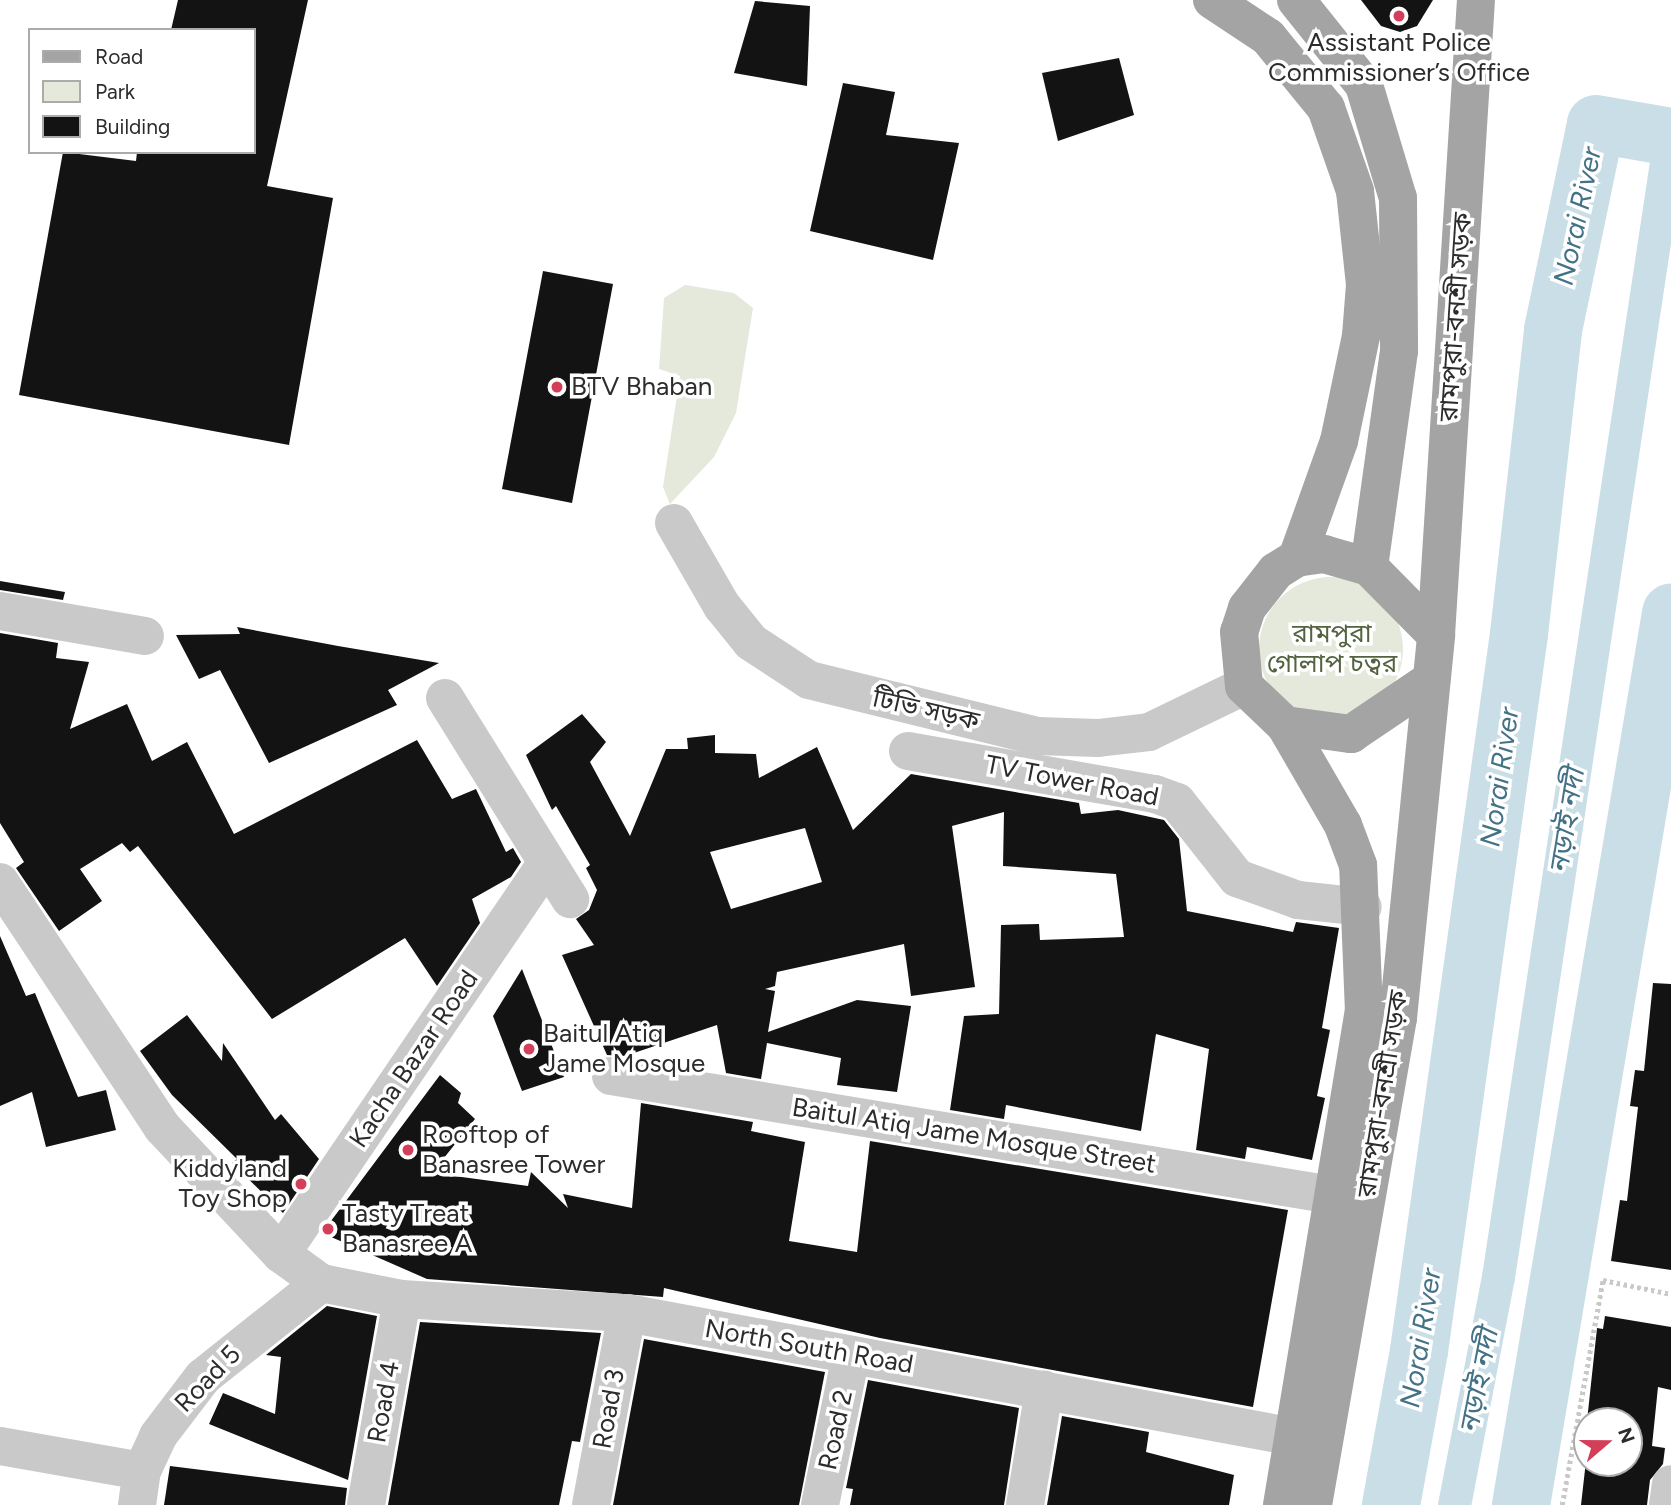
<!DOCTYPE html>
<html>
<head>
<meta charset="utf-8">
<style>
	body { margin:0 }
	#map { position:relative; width:1671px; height:1505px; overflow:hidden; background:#fff; font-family:Figtree,"Noto Sans Bengali",sans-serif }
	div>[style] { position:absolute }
	.green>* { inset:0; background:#e4e9db }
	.round { border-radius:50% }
	.canal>* { height:33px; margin:-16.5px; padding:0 16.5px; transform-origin:16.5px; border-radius:16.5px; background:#c9dee7 }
	.river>* { height:58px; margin:-29px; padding:0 29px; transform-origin:29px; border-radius:29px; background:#c9dee7 }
	.building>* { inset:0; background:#131313 }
	.path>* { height:4.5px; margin-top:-2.25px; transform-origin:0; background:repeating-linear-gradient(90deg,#c9c9c9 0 3.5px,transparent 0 7px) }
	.minor>* { height:38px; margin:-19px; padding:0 19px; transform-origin:19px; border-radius:19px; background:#c9c9c9 }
	.major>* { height:38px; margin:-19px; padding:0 19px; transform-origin:19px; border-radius:19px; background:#a4a4a4 }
	.dots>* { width:19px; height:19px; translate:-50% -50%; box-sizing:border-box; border:4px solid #fff; border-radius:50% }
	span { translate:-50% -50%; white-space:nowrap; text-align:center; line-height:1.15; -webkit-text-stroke:7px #fff; paint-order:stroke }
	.poi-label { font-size:26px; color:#2c2c2c }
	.left { translate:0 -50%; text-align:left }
	.right { translate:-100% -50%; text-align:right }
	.street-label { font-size:26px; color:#2c2c2c }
	.park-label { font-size:26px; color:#53633f }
	.water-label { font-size:28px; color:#437286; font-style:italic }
	.legend { position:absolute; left:28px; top:28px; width:228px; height:126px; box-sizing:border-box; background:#fff; border:2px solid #ababab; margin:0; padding:9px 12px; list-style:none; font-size:21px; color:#2c2c2c }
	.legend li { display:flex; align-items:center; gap:14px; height:35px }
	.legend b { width:35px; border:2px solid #ababab }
	.north { position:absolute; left:1573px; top:1407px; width:70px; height:70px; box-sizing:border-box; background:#fff; border:2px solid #ababab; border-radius:50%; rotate:70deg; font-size:19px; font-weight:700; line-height:28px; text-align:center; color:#2c2c2c }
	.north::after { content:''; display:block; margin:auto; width:24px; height:32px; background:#d33f58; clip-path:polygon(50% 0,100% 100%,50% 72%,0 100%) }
</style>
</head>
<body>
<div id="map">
	<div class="green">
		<i style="clip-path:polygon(685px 285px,734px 293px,753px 308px,736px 413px,714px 457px,670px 504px,663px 487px,680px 376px,659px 369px,664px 298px)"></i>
		<i class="round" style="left:1259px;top:577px;width:144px;height:144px"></i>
	</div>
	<div class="canal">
		<i style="left:1454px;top:1505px;width:232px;rotate:-79.1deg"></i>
		<i style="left:1498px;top:1277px;width:1161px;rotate:-81.43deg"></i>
	</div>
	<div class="river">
		<i style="left:1391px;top:1505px;width:157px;rotate:-79.7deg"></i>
		<i style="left:1419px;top:1351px;width:724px;rotate:-82.06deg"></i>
		<i style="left:1519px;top:634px;width:306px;rotate:-83.6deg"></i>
		<i style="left:1553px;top:330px;width:210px;rotate:-78.2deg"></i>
		<i style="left:1596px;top:124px;width:76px;rotate:9.8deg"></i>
		<i style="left:1521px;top:1505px;width:905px;rotate:-80.45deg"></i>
	</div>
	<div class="building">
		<i style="clip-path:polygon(178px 0,308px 0,267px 186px,333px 198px,289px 445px,19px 395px,63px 152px,136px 161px,137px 152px,254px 152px,254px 30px,171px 30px)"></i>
		<i style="clip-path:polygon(1361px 0,1433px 0,1417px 26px,1400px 32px,1381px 26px)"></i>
		<i style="clip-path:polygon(755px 1px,810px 6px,807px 86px,734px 73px)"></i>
		<i style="clip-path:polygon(1119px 58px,1134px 115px,1058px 141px,1042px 73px)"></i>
		<i style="clip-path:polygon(843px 83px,895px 92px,886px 135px,959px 143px,933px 260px,810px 231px)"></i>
		<i style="clip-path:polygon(543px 271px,613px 284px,572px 503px,502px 489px)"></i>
		<i style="clip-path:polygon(0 581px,65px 592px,63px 600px,0 590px)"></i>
		<i style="clip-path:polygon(237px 627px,338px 646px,439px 663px,388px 690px,397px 705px,269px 763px,220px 670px,199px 679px,176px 635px,240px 634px)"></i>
		<i style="clip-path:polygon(0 633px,58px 643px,56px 658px,89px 662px,70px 729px,127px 704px,152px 761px,187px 742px,234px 834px,417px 740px,452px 799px,476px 789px,506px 852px,513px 848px,521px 862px,511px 877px,472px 899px,480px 923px,437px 986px,405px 938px,272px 1019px,138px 846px,130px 852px,122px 843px,80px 869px,102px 901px,59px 931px,16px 868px,24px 862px,0 823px)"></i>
		<i style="clip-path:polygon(evenodd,582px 714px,606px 742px,590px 762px,630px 836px,666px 749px,688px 749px,687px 738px,715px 735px,715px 753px,756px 754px,759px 778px,817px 747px,853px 830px,911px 774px,1079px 803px,1081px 814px,1118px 810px,1164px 820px,1179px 839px,1187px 911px,1293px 932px,1296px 922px,1339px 928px,1322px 1028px,1330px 1030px,1317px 1096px,1325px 1098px,1312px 1160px,1247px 1147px,1245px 1159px,1196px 1150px,1209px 1049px,1156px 1034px,1141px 1131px,1006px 1105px,1004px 1119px,950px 1110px,964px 1016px,999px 1014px,1001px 925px,1039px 924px,1040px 940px,1124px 937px,1116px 874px,1003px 866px,1004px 812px,952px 826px,975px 987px,911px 996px,904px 944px,777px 972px,775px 986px,765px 989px,775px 991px,768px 1032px,857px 1000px,911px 1006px,897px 1092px,837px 1085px,841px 1058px,767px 1043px,761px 1079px,726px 1073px,717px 1025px,625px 1056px,607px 1055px,562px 955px,594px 945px,576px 919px,589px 910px,597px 890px,586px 868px,590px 865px,556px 806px,552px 810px,526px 755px,582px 714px,805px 828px,822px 882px,731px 909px,710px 852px,805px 828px)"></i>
		<i style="clip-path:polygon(0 936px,26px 996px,35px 993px,78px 1097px,106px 1090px,116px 1130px,46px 1147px,32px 1092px,0 1106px)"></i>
		<i style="clip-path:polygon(522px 969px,564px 1077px,522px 1091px,493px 1016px)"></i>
		<i style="clip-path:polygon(1653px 983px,1671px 984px,1671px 1270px,1611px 1261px,1620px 1200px,1627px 1201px,1638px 1107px,1630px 1106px,1635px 1070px,1644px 1071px)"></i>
		<i style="clip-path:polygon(187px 1015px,222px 1061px,223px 1043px,275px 1120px,281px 1114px,319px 1159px,283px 1213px,232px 1163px,237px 1159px,172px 1095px,140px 1051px)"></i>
		<i style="clip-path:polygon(440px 1075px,461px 1093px,458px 1103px,475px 1119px,432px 1173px,528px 1186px,531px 1172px,568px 1208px,563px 1194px,632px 1208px,641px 1103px,753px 1122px,751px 1131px,805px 1142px,789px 1241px,857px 1252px,870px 1141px,1288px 1210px,1253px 1407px,880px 1338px,664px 1288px,663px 1297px,427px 1279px,322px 1233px)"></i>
		<i style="clip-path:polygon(327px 1306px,377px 1316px,348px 1480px,209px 1424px,223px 1393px,275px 1414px,281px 1357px,266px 1355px)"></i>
		<i style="clip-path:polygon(1605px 1316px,1671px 1327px,1671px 1390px,1658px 1387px,1652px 1446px,1665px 1448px,1663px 1464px,1650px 1480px,1647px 1505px,1581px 1505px,1587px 1452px,1587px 1463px,1629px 1463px,1629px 1421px,1587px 1421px,1597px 1328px,1603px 1329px)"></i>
		<i style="clip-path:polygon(420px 1322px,601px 1333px,580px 1442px,572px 1441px,559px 1505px,388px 1505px)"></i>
		<i style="clip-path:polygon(644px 1339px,825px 1372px,799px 1505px,613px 1505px)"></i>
		<i style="clip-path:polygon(868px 1380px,1019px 1408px,1004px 1505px,850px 1505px,853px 1489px,846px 1488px)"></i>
		<i style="clip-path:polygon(1062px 1416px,1149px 1432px,1146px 1452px,1234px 1475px,1229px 1505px,1047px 1505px)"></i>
		<i style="clip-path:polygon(170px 1466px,347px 1488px,345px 1505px,164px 1505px)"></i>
	</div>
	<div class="path">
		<i style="left:1562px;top:1505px;width:229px;rotate:-79.7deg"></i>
		<i style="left:1603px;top:1280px;width:69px;rotate:11.6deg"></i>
	</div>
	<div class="minor">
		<i style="left:674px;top:523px;width:96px;rotate:60deg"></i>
		<i style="left:722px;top:606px;width:46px;rotate:51.1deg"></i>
		<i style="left:751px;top:642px;width:69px;rotate:33.2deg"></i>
		<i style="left:809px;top:680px;width:235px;rotate:13.8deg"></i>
		<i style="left:1037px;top:736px;width:61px;rotate:1.9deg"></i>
		<i style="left:1098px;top:738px;width:51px;rotate:-6.7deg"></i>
		<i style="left:1149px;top:732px;width:106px;rotate:-25.8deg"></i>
		<i style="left:0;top:611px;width:147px;rotate:9.8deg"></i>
		<i style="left:445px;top:698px;width:237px;rotate:58.1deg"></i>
		<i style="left:908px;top:751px;width:251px;rotate:9.9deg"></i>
		<i style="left:1155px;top:794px;width:23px;rotate:20deg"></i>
		<i style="left:1177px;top:802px;width:97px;rotate:51.7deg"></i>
		<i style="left:1237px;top:878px;width:65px;rotate:19.8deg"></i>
		<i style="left:1298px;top:900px;width:65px;rotate:6.1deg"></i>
		<i style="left:0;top:882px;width:294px;rotate:56.5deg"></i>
		<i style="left:162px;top:1127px;width:174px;rotate:46.9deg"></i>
		<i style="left:281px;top:1254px;width:49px;rotate:35.9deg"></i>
		<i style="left:321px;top:1283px;width:83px;rotate:11.2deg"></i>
		<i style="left:402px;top:1299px;width:225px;rotate:3.6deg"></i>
		<i style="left:627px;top:1313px;width:678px;rotate:10.53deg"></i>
		<i style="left:611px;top:1076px;width:737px;rotate:9.37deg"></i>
		<i style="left:281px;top:1254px;width:473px;rotate:-55.8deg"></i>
		<i style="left:0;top:1446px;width:144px;rotate:10deg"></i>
		<i style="left:137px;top:1505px;width:34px;rotate:-82deg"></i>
		<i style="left:142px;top:1471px;width:38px;rotate:-65deg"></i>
		<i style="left:158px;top:1436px;width:74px;rotate:-52.7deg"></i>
		<i style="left:203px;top:1377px;width:151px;rotate:-38.5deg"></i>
		<i style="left:366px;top:1505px;width:209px;rotate:-80.1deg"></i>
		<i style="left:591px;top:1505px;width:195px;rotate:-79.4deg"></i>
		<i style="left:820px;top:1505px;width:153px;rotate:-78.3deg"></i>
		<i style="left:1025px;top:1505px;width:117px;rotate:-80.6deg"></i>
		<i style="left:1668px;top:1505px;width:21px;rotate:-82deg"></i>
	</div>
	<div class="major">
		<i style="left:1212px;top:0;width:67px;rotate:33.5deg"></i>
		<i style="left:1268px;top:37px;width:92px;rotate:50.8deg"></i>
		<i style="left:1326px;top:108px;width:88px;rotate:70.7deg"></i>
		<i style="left:1355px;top:191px;width:95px;rotate:83.9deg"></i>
		<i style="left:1365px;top:285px;width:51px;rotate:94.5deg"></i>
		<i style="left:1361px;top:336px;width:107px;rotate:101.8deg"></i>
		<i style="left:1339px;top:441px;width:124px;rotate:109.7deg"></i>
		<i style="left:1296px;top:0;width:109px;rotate:51.3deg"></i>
		<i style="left:1364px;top:85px;width:118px;rotate:73.3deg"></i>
		<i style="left:1398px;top:198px;width:153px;rotate:89.6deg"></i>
		<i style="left:1399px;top:351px;width:218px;rotate:97.9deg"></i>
		<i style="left:1436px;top:635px;width:636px;rotate:-86.4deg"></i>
		<i style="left:1282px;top:1505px;width:500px;rotate:-80.6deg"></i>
		<i style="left:1364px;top:1012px;width:147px;rotate:-92.3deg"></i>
		<i style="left:1358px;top:865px;width:43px;rotate:-110.6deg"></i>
		<i style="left:1343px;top:825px;width:116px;rotate:-120.1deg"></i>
		<i style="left:1313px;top:1505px;width:494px;rotate:-80.1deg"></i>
		<i style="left:1398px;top:1018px;width:385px;rotate:-84.3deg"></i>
		<i style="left:1436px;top:635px;width:95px;rotate:-134.6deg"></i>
		<i style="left:1369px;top:567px;width:47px;rotate:-163.9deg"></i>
		<i style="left:1324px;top:554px;width:27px;rotate:172deg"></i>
		<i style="left:1297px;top:558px;width:25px;rotate:148deg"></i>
		<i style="left:1276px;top:571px;width:47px;rotate:128.1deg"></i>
		<i style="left:1247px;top:608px;width:25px;rotate:108deg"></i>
		<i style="left:1239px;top:632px;width:54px;rotate:84.7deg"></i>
		<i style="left:1244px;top:686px;width:57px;rotate:43.6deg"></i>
		<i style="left:1285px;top:725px;width:67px;rotate:7.8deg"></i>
		<i style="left:1351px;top:734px;width:97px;rotate:-34deg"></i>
	</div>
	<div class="dots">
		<i style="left:1399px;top:16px;background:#d33f58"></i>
		<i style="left:557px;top:387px;background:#d33f58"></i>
		<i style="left:529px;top:1049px;background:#d33f58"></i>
		<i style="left:408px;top:1150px;background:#d33f58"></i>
		<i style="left:301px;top:1184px;background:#d33f58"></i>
		<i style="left:328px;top:1229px;background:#d33f58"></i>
	</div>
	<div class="poi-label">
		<span style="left:1399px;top:58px">Assistant Police<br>Commissioner’s Office</span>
		<span class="left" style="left:571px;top:387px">BTV Bhaban</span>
		<span class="left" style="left:543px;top:1049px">Baitul Atiq<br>Jame Mosque</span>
		<span class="left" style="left:422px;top:1150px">Rooftop of<br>Banasree Tower</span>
		<span class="right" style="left:287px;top:1184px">Kiddyland<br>Toy Shop</span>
		<span class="left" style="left:342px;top:1229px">Tasty Treat<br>Banasree A</span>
	</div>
	<div class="street-label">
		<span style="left:1456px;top:317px;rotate:-86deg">রামপুরা-বনশ্রী সড়ক</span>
		<span style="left:926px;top:710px;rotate:13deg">টিভি সড়ক</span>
		<span style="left:1072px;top:781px;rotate:11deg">TV Tower Road</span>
		<span style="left:414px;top:1059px;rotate:-56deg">Kacha Bazar Road</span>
		<span style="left:1383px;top:1094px;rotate:-81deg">রামপুরা-বনশ্রী সড়ক</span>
		<span style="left:974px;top:1136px;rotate:9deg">Baitul Atiq Jame Mosque Street</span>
		<span style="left:809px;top:1347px;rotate:10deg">North South Road</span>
		<span style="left:208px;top:1379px;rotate:-46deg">Road 5</span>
		<span style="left:384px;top:1402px;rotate:-80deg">Road 4</span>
		<span style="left:609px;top:1409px;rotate:-80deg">Road 3</span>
		<span style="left:836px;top:1430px;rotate:-78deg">Road 2</span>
	</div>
	<div class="park-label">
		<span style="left:1332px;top:649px">রামপুরা<br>গোলাপ চত্বর</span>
	</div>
	<div class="water-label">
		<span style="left:1577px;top:216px;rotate:-78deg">Norai River</span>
		<span style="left:1499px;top:777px;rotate:-82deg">Norai River</span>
		<span style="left:1566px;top:821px;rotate:-81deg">নড়াই নদী</span>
		<span style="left:1420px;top:1338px;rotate:-81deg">Norai River</span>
		<span style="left:1478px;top:1381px;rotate:-79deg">নড়াই নদী</span>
	</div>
	<ul class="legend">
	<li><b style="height:9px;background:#a4a4a4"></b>Road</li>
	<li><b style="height:19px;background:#e4e9db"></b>Park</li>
	<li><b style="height:19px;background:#131313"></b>Building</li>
	</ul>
	<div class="north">N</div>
</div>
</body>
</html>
